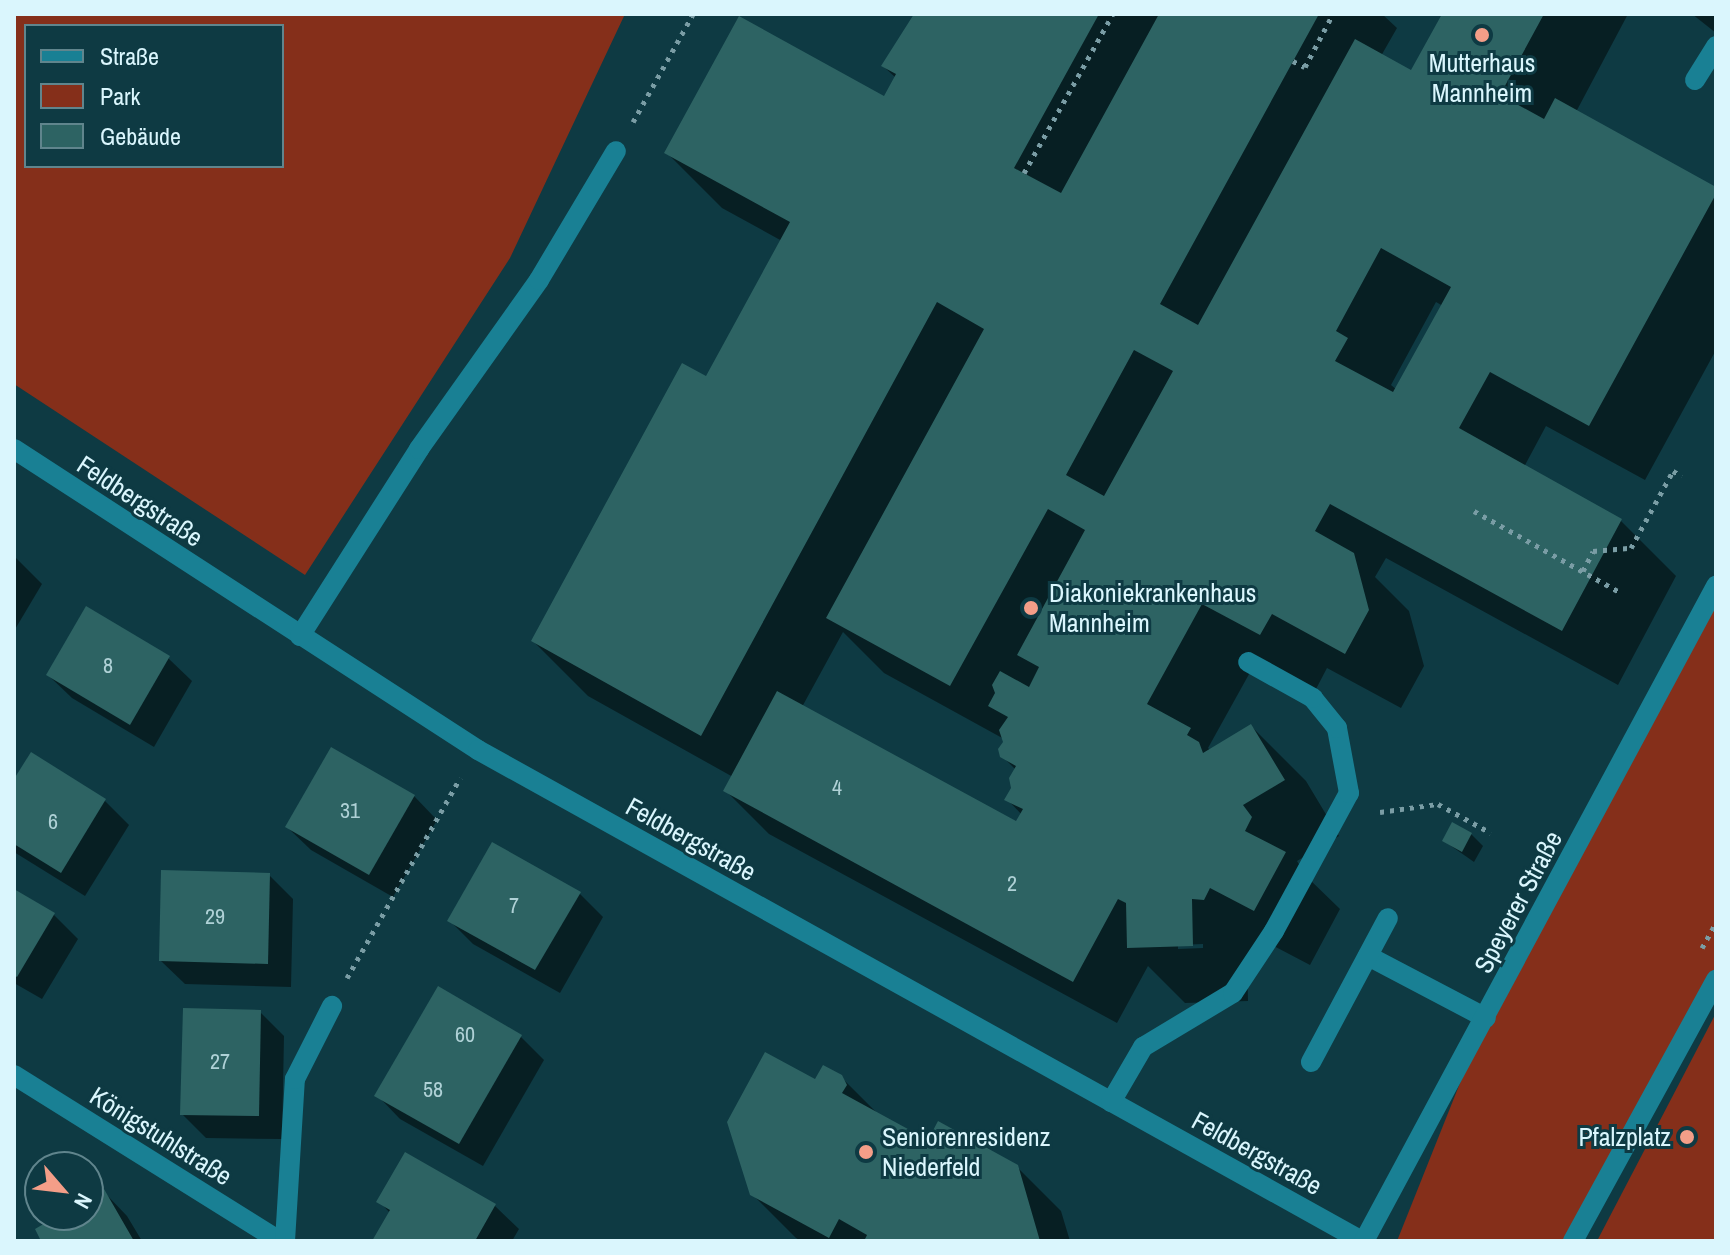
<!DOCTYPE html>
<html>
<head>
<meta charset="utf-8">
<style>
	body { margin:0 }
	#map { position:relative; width:1730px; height:1255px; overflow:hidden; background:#0e3a43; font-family:"Archivo Narrow",sans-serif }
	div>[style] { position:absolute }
	.green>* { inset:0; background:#852f1a }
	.shadow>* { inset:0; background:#0007 }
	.building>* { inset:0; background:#2d6363 }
	.path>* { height:5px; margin-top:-2.5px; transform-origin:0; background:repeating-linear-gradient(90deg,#7a9da5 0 4px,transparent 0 10px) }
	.minor>* { height:20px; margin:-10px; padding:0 10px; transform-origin:10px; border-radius:10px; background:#198094 }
	.dots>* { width:22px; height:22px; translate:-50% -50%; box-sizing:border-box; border:4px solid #0e3a43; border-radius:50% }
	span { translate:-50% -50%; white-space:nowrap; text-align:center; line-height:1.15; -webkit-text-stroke:6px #0e3a43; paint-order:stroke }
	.number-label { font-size:22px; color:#afd1d6 }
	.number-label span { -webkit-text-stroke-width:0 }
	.poi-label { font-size:26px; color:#daf6fd }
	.left { translate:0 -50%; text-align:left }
	.right { translate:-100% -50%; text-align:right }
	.street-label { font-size:26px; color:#daf6fd }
	.frame { position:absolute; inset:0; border:16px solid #daf6fd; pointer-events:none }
	.legend { position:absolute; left:24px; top:24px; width:260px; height:144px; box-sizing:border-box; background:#0e3a43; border:2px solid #60858d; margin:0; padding:10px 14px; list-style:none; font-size:24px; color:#daf6fd }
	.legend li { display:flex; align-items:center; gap:16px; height:40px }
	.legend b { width:40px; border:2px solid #60858d }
	.north { position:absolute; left:24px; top:1151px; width:80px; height:80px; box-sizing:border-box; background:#0e3a43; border:2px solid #60858d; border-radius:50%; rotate:118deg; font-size:22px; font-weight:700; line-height:32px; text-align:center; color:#daf6fd }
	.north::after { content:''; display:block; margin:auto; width:28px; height:36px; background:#f49e88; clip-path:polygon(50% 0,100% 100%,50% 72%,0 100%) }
</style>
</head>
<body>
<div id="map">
	<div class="green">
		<i style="clip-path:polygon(evenodd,14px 14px,625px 14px,510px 258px,305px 575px,14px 384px,14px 14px,26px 26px,282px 26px,282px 166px,26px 166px,26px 26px)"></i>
		<i style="clip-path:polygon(1716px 586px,1716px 982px,1573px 1241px,1397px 1241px,1486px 1018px)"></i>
		<i style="clip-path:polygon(1716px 1013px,1716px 1241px,1597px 1241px)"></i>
	</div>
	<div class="shadow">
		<i style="clip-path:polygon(evenodd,915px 14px,1382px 14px,1397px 28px,1381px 56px,1412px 73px,1444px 14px,1628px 14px,1576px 112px,1716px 189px,1716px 350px,1645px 480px,1546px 426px,1524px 467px,1621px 521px,1676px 576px,1618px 685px,1386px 558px,1375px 577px,1409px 611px,1424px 666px,1401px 708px,1327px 668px,1316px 689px,1258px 658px,1208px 748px,1211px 751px,1251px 726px,1306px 781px,1339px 836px,1297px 861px,1306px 876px,1340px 909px,1310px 965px,1266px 942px,1259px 955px,1247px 954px,1248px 1001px,1185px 1003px,1148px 966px,1117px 1023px,769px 834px,726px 791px,733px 777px,588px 696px,533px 641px,707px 379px,782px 241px,722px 208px,667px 153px,885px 99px,896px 78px,883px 66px,915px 14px,1436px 302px,1443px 306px,1397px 390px,1391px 385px,1436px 302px,915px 14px,843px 632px,884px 673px,1004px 739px,1002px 756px,1016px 770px,1014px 788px,1007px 799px,1022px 815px,1017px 824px,802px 707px,843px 632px,915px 14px,1203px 944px,1203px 948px,1178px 949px,1178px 945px,1203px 944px)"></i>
		<i style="clip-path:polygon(1692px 14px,1716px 14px,1716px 33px)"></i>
		<i style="clip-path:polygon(14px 556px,42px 584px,14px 631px)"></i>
		<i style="clip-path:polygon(168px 658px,192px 681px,154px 747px,72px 698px,48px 675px)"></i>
		<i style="clip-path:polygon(31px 755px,105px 801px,129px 825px,85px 896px,14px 852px,14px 783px)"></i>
		<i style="clip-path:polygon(414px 796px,437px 820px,393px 897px,311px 850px,287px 827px)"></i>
		<i style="clip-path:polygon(1471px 834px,1483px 846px,1474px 862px,1444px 841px)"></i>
		<i style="clip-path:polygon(269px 875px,293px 899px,291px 987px,185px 984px,161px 961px)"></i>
		<i style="clip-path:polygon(14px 891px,54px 915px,78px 939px,42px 999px,14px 983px)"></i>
		<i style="clip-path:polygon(580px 894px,603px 917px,560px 993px,473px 944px,449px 920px)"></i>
		<i style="clip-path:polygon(260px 1012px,284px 1036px,282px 1139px,206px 1138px,182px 1114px)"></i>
		<i style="clip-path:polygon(520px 1036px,544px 1060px,483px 1166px,400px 1119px,377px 1095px)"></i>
		<i style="clip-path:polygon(841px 1077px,880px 1116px,929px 1142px,1017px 1167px,1061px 1211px,1070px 1241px,801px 1241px,796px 1238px,752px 1194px,816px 1081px)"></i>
		<i style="clip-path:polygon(405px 1154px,495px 1206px,519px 1229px,512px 1241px,374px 1241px,390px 1213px,379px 1201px)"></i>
		<i style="clip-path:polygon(104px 1192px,127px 1216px,142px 1241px,44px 1241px,63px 1215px,88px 1215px,88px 1201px)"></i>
	</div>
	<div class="building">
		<i style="clip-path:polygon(evenodd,914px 14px,1099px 14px,1014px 168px,1061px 193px,1159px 14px,1319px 14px,1160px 304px,1198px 325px,1355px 39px,1411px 70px,1442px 14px,1544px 14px,1500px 95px,1544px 119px,1555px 98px,1716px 187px,1716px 194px,1589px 426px,1490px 372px,1459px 428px,1622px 519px,1562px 631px,1330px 504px,1315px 531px,1354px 553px,1369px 610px,1345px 654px,1272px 614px,1260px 635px,1202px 604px,1147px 704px,1191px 728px,1187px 735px,1199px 742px,1203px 753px,1251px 724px,1285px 780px,1243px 805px,1252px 817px,1245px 831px,1286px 852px,1254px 911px,1210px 888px,1204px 900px,1192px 899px,1193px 946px,1127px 948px,1126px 903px,1118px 899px,1073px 982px,723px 791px,777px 691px,1016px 821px,1023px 809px,1004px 800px,1011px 788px,1009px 778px,1016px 766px,1000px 757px,998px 749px,1003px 742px,999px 730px,1008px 717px,988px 706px,995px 693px,992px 685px,1000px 671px,1029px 687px,1039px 667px,1017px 655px,1085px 530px,1048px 509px,950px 686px,826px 618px,984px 329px,937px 302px,701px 736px,531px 641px,682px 363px,706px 376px,790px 222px,664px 153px,739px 16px,884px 96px,896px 74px,881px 66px,914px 14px,1381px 248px,1451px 287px,1393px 392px,1335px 361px,1348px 338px,1336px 331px,1381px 248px,914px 14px,1134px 350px,1173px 371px,1104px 496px,1066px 475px,1134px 350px)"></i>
		<i style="clip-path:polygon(86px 606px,170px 656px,130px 725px,46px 675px)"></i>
		<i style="clip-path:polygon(331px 747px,415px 795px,369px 875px,285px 827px)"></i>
		<i style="clip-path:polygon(31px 752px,106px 799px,61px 873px,14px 844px,14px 779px)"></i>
		<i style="clip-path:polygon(1452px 822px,1472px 833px,1462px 852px,1442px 841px)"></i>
		<i style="clip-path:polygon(492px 842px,581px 892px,535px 970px,447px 921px)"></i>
		<i style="clip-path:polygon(161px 870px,270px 873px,268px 964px,159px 961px)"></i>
		<i style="clip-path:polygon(14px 889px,55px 913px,17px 977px,14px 975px)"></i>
		<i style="clip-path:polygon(438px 986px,522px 1035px,459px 1144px,374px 1096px)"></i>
		<i style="clip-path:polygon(183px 1008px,261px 1010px,259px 1116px,180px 1115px)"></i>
		<i style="clip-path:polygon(765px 1052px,815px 1079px,823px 1065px,842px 1075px,847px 1085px,842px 1093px,928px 1140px,938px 1121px,1018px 1165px,1040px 1241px,864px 1241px,867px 1235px,839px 1219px,829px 1238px,750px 1195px,727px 1122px)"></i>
		<i style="clip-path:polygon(405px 1152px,496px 1204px,475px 1241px,372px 1241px,390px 1210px,376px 1202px)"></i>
		<i style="clip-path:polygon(104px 1189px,134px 1241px,41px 1241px,35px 1229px,59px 1215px,88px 1215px,88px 1198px)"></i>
	</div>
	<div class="path">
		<i style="left:1293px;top:61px;width:13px;rotate:27deg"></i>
		<i style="left:1305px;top:67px;width:60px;rotate:-62.2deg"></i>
		<i style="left:633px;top:122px;width:124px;rotate:-60.9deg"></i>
		<i style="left:1024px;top:173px;width:182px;rotate:-60.8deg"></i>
		<i style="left:1474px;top:511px;width:165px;rotate:29.1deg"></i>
		<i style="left:1583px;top:571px;width:22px;rotate:-63deg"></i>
		<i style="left:1593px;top:551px;width:38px;rotate:-5deg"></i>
		<i style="left:1631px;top:548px;width:88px;rotate:-61.4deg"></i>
		<i style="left:1673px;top:471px;width:10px;rotate:29deg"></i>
		<i style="left:1380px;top:812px;width:59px;rotate:-7.9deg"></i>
		<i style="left:1438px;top:804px;width:60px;rotate:28.7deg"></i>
		<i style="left:1702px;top:948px;width:29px;rotate:-61deg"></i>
		<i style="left:347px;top:978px;width:230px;rotate:-60.5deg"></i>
	</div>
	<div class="minor">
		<i style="left:1695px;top:80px;width:40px;rotate:-58deg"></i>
		<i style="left:14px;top:449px;width:553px;rotate:32.97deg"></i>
		<i style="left:478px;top:750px;width:1011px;rotate:29.05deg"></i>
		<i style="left:300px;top:636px;width:222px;rotate:-57.5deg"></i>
		<i style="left:419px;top:449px;width:207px;rotate:-54.6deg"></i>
		<i style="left:539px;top:280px;width:150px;rotate:-59.2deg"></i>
		<i style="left:1368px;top:956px;width:133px;rotate:27.7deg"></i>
		<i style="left:1311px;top:1062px;width:163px;rotate:-61.9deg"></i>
		<i style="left:14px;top:1075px;width:314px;rotate:32deg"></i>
		<i style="left:1111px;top:1102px;width:64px;rotate:-59.8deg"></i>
		<i style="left:1143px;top:1047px;width:105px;rotate:-31deg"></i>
		<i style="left:1233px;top:993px;width:74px;rotate:-56.5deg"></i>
		<i style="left:1274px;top:931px;width:157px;rotate:-61.5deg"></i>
		<i style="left:1349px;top:793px;width:66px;rotate:-100.5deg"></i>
		<i style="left:1337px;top:728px;width:38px;rotate:-129deg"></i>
		<i style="left:1313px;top:698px;width:74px;rotate:-151deg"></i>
		<i style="left:285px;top:1241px;width:162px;rotate:-86.5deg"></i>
		<i style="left:295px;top:1079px;width:82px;rotate:-63.1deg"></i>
		<i style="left:1364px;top:1241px;width:744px;rotate:-61.75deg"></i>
		<i style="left:1573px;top:1241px;width:298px;rotate:-61.3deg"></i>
	</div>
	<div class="dots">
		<i style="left:1482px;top:35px;background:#f49e88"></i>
		<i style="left:1031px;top:608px;background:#f49e88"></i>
		<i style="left:1687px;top:1137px;background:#f49e88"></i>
		<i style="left:866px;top:1152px;background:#f49e88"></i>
	</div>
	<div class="number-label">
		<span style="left:108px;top:666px">8</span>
		<span style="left:837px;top:788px">4</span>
		<span style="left:350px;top:811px">31</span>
		<span style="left:53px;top:822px">6</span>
		<span style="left:1012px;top:884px">2</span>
		<span style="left:514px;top:906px">7</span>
		<span style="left:215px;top:917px">29</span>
		<span style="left:465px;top:1035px">60</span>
		<span style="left:220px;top:1062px">27</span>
		<span style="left:433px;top:1090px">58</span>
	</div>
	<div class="poi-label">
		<span style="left:1482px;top:78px">Mutterhaus<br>Mannheim</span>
		<span class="left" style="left:1049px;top:608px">Diakoniekrankenhaus<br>Mannheim</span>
		<span class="left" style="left:882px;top:1152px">Seniorenresidenz<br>Niederfeld</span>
		<span class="right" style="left:1671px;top:1137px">Pfalzplatz</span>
	</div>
	<div class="street-label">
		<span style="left:140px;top:501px;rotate:33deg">Feldbergstraße</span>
		<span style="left:691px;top:839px;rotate:29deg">Feldbergstraße</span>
		<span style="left:1518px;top:902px;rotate:-62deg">Speyerer Straße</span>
		<span style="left:161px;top:1136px;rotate:32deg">Königstuhlstraße</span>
		<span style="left:1257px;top:1153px;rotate:29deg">Feldbergstraße</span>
	</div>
	<div class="frame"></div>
	<ul class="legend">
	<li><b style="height:10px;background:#198094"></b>Straße</li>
	<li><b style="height:22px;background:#852f1a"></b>Park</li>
	<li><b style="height:22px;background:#2d6363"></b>Gebäude</li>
	</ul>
	<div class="north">N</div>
</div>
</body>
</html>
